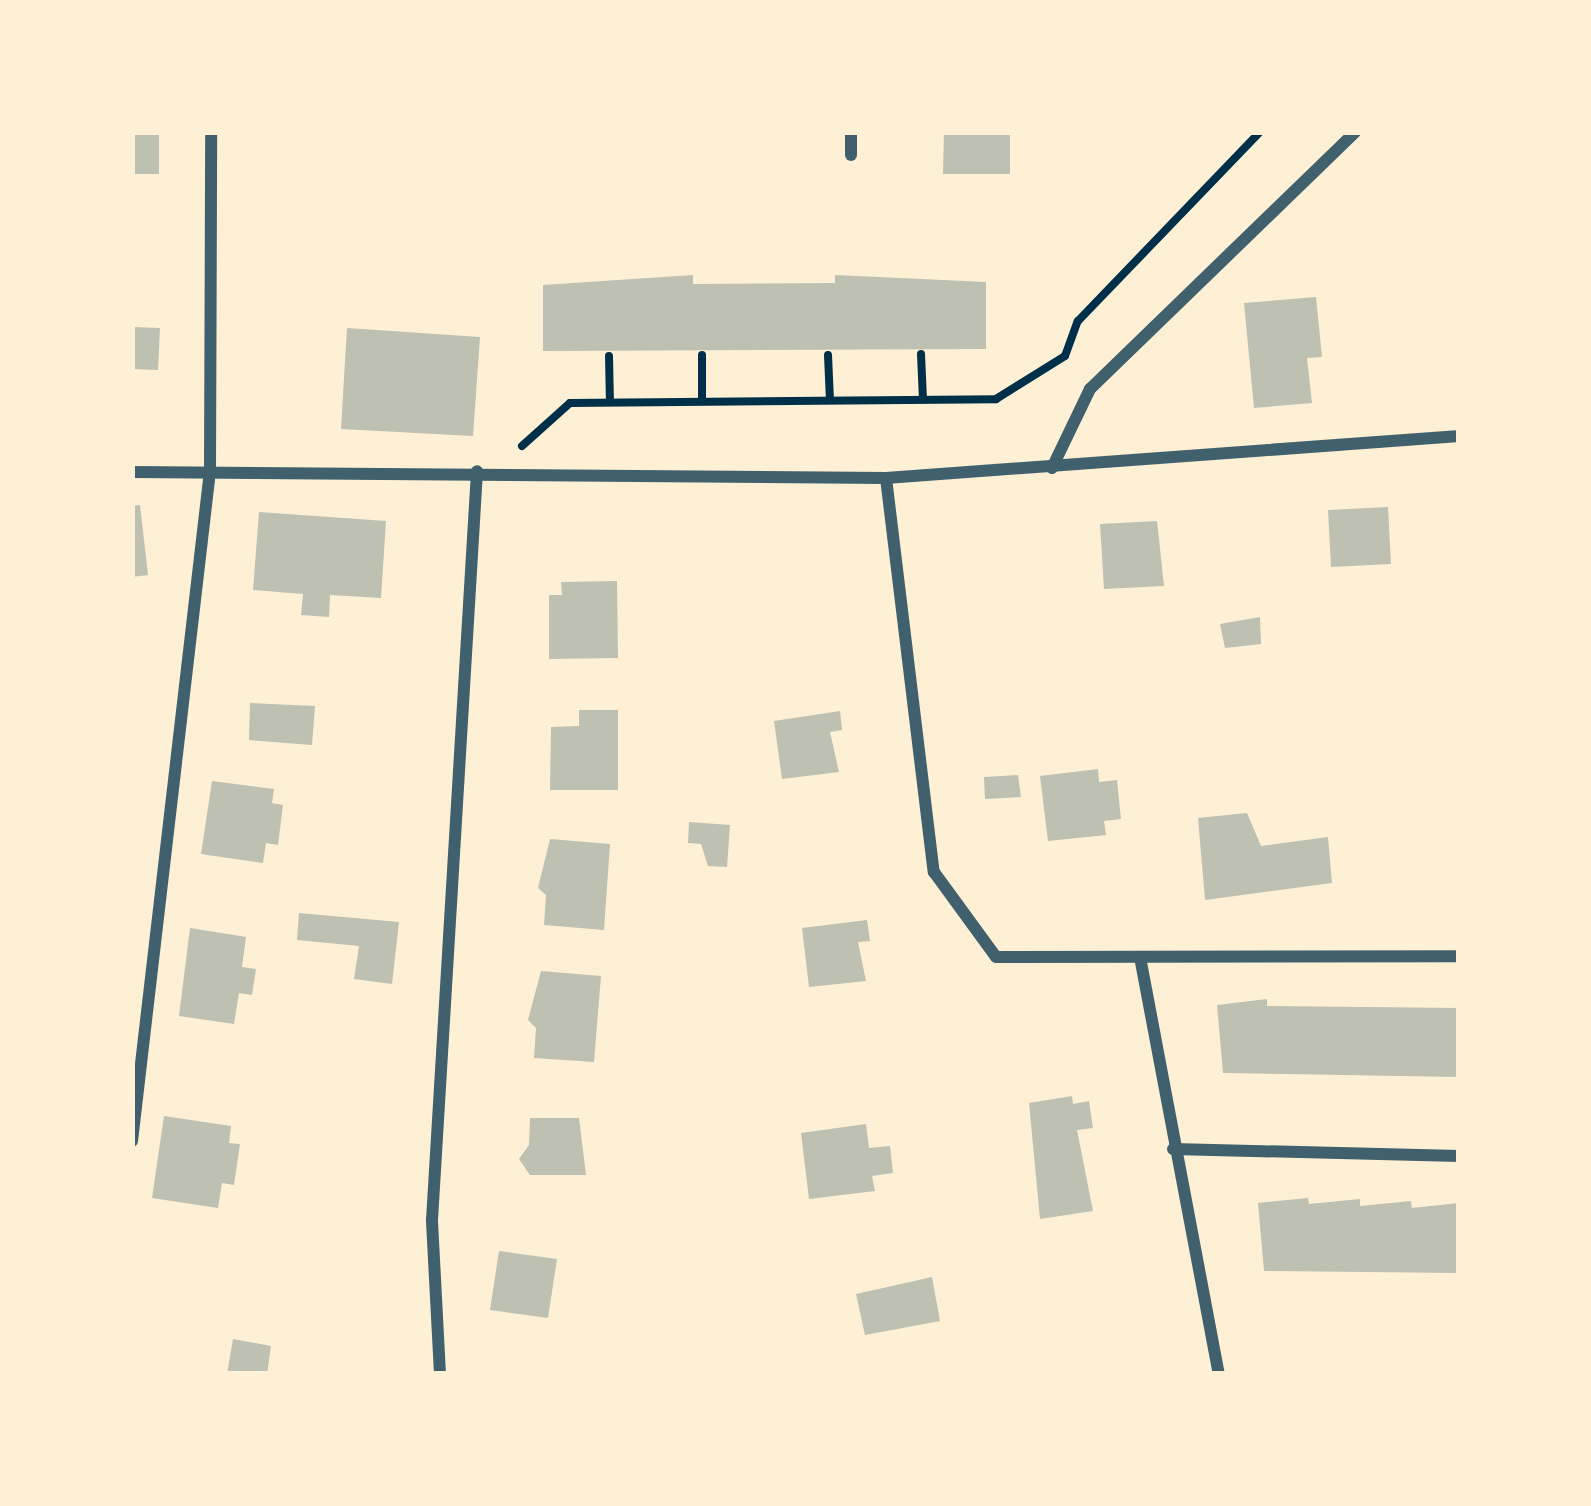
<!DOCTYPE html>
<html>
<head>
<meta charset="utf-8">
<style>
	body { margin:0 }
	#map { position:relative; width:1591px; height:1506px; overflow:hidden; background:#fdf0d5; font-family:"Sofia Sans Condensed",sans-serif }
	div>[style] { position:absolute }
	.building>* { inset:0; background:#bec0b2 }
	.path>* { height:8px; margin:-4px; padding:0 4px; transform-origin:4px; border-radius:4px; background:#003049 }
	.minor>* { height:12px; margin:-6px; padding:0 6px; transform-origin:6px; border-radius:6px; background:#3f606c }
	span { translate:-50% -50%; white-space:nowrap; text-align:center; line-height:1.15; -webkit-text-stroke:9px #fdf0d5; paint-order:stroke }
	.frame { position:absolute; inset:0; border:135px solid #fdf0d5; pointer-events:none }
</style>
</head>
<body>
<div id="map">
	<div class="building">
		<i style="clip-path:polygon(132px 132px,159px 132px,159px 174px,132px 174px)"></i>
		<i style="clip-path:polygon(944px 132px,1010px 132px,1010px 174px,943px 174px)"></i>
		<i style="clip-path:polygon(693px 275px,693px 284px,835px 283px,835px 275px,986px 282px,986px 349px,543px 351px,543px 285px)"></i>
		<i style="clip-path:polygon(1316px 297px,1322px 357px,1307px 358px,1312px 403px,1254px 408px,1244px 303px)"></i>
		<i style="clip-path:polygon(132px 327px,160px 328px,158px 370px,132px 369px)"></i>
		<i style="clip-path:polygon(347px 328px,480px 337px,473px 436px,341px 429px)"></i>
		<i style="clip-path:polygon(140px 505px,148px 575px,132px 577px,132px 506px)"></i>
		<i style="clip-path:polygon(1388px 507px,1391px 564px,1331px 567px,1328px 510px)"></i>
		<i style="clip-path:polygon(259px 512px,386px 521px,381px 598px,330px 595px,329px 617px,301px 615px,303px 594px,253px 590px)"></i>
		<i style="clip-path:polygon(1157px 521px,1164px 586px,1104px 589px,1100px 524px)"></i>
		<i style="clip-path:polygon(617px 581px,618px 658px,549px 659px,549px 595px,562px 595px,561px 582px)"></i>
		<i style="clip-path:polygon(1260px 617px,1261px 644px,1225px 648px,1220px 624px)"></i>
		<i style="clip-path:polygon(250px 703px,315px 706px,312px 745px,249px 740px)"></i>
		<i style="clip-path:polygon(579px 710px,618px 710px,618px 790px,550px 790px,551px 727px,579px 726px)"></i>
		<i style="clip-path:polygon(840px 711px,842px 730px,830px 732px,839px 772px,782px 779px,774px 721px)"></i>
		<i style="clip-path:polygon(1098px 769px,1099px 782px,1117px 780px,1121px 819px,1104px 821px,1106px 835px,1048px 841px,1040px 776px)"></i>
		<i style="clip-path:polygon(1018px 775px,1021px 797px,985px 799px,984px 777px)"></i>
		<i style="clip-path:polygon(212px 781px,274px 789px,272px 803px,283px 805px,278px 845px,266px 843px,263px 863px,201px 854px)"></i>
		<i style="clip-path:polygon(1247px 813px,1261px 846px,1328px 837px,1332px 883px,1205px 900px,1198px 818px)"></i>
		<i style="clip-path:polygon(689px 822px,730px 825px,727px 867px,708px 866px,701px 844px,688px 843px)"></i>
		<i style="clip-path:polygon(550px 839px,610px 844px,604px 930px,544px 925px,546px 895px,538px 888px)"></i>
		<i style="clip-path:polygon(299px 913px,399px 922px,392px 984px,354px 979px,359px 946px,297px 940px)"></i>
		<i style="clip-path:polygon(867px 920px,870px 941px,858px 942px,866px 981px,809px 987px,802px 928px)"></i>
		<i style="clip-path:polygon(190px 928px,246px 937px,242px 967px,256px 969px,252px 995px,239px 993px,234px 1024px,179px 1016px)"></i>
		<i style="clip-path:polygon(541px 971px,601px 976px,594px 1062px,534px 1058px,536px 1028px,528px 1020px)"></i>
		<i style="clip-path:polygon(1267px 999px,1267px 1006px,1459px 1008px,1459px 1077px,1223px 1073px,1217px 1005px)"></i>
		<i style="clip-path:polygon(1072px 1096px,1073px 1104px,1089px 1101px,1093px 1128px,1077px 1130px,1093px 1211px,1040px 1219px,1029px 1103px)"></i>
		<i style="clip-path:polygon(164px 1116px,231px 1126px,229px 1143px,240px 1144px,234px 1185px,222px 1183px,218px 1208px,152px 1198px)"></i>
		<i style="clip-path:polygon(530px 1118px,579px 1118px,586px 1175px,530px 1175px,519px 1159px,529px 1145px)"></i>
		<i style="clip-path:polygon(866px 1124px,869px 1148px,890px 1146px,893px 1173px,872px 1176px,875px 1191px,809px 1199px,801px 1133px)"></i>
		<i style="clip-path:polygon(1308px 1198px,1309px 1204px,1360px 1199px,1360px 1206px,1411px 1201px,1412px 1208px,1459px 1203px,1459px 1273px,1264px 1271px,1258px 1203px)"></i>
		<i style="clip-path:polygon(499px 1251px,557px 1259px,548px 1318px,490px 1310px)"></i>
		<i style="clip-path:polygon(932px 1277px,940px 1321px,865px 1335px,856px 1294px)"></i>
		<i style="clip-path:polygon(233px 1339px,271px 1346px,267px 1374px,227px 1374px)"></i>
	</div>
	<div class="path">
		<i style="left:921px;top:354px;width:45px;rotate:87.5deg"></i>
		<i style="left:828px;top:355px;width:45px;rotate:87.5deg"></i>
		<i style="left:609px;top:356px;width:46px;rotate:88.8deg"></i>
		<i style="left:702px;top:401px;width:46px;rotate:-90deg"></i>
		<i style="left:522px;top:446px;width:64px;rotate:-41.9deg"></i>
		<i style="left:570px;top:403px;width:426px;rotate:-0.5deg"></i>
		<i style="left:996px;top:399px;width:81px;rotate:-31.9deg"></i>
		<i style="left:1065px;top:356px;width:37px;rotate:-70deg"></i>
		<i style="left:1078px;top:321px;width:262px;rotate:-46.1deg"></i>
	</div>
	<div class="minor">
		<i style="left:851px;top:132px;width:23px;rotate:90deg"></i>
		<i style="left:1052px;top:468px;width:88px;rotate:-64.3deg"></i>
		<i style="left:1090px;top:389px;width:369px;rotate:-44.1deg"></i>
		<i style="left:132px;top:472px;width:754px;rotate:0.46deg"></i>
		<i style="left:886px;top:478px;width:575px;rotate:-4.19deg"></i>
		<i style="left:886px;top:478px;width:397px;rotate:83.1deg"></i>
		<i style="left:934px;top:872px;width:105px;rotate:53.9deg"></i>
		<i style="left:996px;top:957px;width:463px;rotate:-0.1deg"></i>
		<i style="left:1140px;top:957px;width:424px;rotate:79.3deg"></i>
		<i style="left:132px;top:1141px;width:675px;rotate:-83.36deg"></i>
		<i style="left:210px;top:471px;width:339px;rotate:-89.8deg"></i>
		<i style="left:1173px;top:1149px;width:286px;rotate:1.4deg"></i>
		<i style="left:440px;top:1374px;width:154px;rotate:-93deg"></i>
		<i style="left:432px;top:1220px;width:750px;rotate:-86.56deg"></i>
	</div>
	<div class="frame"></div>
</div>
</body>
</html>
